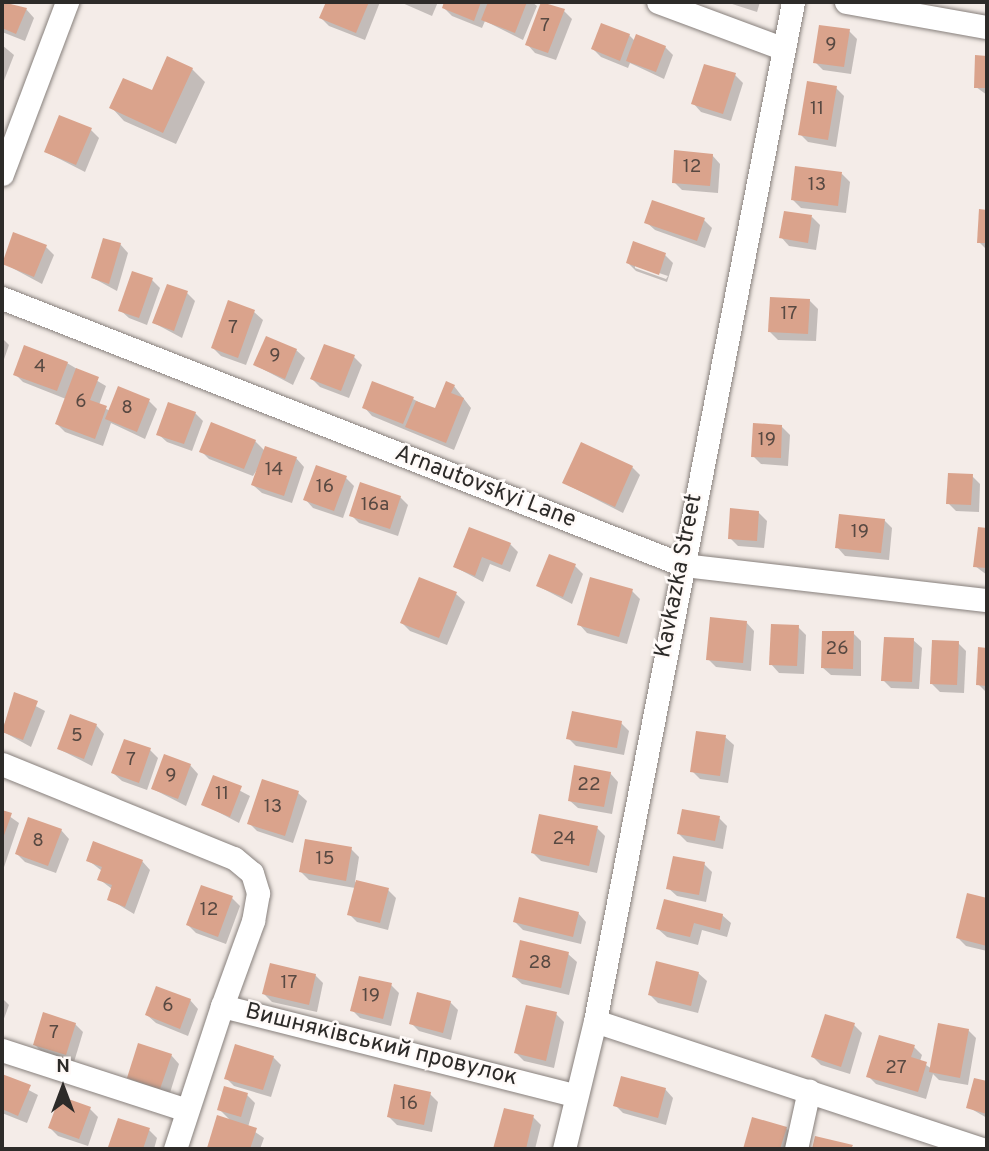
<!DOCTYPE html>
<html>
<head>
<meta charset="utf-8">
<style>
	body { margin:0 }
	#map { position:relative; width:989px; height:1151px; overflow:hidden; background:#f4ece8; font-family:Overpass,sans-serif }
	div>[style] { position:absolute }
	.shadow>* { inset:0; background:#0003 }
	.building>* { inset:0; background:#daa38c }
	.roads { filter:drop-shadow(0 0 2px #87807c) drop-shadow(0 0 2px #87807c) }
	.minor>* { height:23px; margin:-11.5px; padding:0 11.5px; transform-origin:11.5px; border-radius:11.5px; background:#fff }
	span { translate:-50% -50%; white-space:nowrap; text-align:center; line-height:1.15; -webkit-text-stroke:5px #fffaf8; paint-order:stroke }
	.number-label { font-size:19px; color:#584942 }
	.number-label span { -webkit-text-stroke-width:0 }
	.street-label { font-size:23px; color:#2d2b29 }
	.frame { position:absolute; inset:0; border:4px solid #2d2b29; pointer-events:none }
	.north { position:absolute; left:28px; top:1053px; width:70px; height:70px; -webkit-text-stroke:5px #fffaf8; paint-order:stroke; rotate:0deg; font-size:19px; font-weight:700; line-height:28px; text-align:center; color:#2d2b29 }
	.north::after { content:''; display:block; margin:auto; width:24px; height:32px; background:#2d2b29; clip-path:polygon(50% 0,100% 100%,50% 72%,0 100%) }
</style>
</head>
<body>
<div id="map">
	<div class="shadow">
		<i style="clip-path:polygon(2px 2px,26px 9px,34px 18px,25px 41px,2px 32px)"></i>
		<i style="clip-path:polygon(328px 2px,380px 2px,365px 40px,329px 26px,321px 18px)"></i>
		<i style="clip-path:polygon(400px 2px,438px 2px,432px 16px)"></i>
		<i style="clip-path:polygon(446px 2px,532px 2px,537px 6px,523px 40px,485px 21px,482px 28px,452px 16px,444px 8px)"></i>
		<i style="clip-path:polygon(726px 2px,760px 2px,757px 12px)"></i>
		<i style="clip-path:polygon(564px 11px,572px 19px,556px 60px,535px 53px,527px 44px)"></i>
		<i style="clip-path:polygon(849px 31px,857px 39px,851px 74px,823px 70px,815px 62px)"></i>
		<i style="clip-path:polygon(629px 35px,635px 41px,665px 47px,673px 55px,664px 79px,630px 63px,628px 68px,601px 57px,593px 49px)"></i>
		<i style="clip-path:polygon(2px 45px,14px 55px,3px 83px,2px 83px)"></i>
		<i style="clip-path:polygon(977px 57px,987px 58px,987px 95px,976px 87px)"></i>
		<i style="clip-path:polygon(192px 69px,205px 82px,176px 144px,124px 121px,112px 108px,153px 93px)"></i>
		<i style="clip-path:polygon(735px 75px,743px 83px,731px 121px,701px 112px,693px 103px)"></i>
		<i style="clip-path:polygon(836px 88px,844px 96px,836px 147px,808px 142px,800px 134px)"></i>
		<i style="clip-path:polygon(91px 130px,99px 138px,85px 172px,46px 152px)"></i>
		<i style="clip-path:polygon(712px 155px,720px 164px,718px 193px,682px 190px,674px 182px)"></i>
		<i style="clip-path:polygon(842px 174px,850px 182px,846px 213px,801px 208px,793px 200px)"></i>
		<i style="clip-path:polygon(980px 211px,987px 212px,987px 250px,979px 242px)"></i>
		<i style="clip-path:polygon(812px 217px,820px 225px,816px 250px,789px 246px,781px 237px)"></i>
		<i style="clip-path:polygon(704px 220px,712px 228px,705px 248px,655px 230px,646px 222px)"></i>
		<i style="clip-path:polygon(120px 244px,128px 253px,117px 291px,93px 278px)"></i>
		<i style="clip-path:polygon(46px 247px,54px 255px,42px 284px,3px 263px)"></i>
		<i style="clip-path:polygon(evenodd,665px 255px,673px 263px,667px 282px,636px 271px,628px 263px,665px 255px,635px 265px,668px 276px,666px 279px,635px 268px,635px 265px)"></i>
		<i style="clip-path:polygon(152px 280px,160px 288px,147px 325px,129px 318px,120px 310px)"></i>
		<i style="clip-path:polygon(187px 293px,195px 301px,182px 338px,154px 323px)"></i>
		<i style="clip-path:polygon(809px 300px,818px 309px,816px 341px,778px 340px,770px 332px)"></i>
		<i style="clip-path:polygon(254px 312px,263px 320px,246px 365px,221px 356px,213px 348px)"></i>
		<i style="clip-path:polygon(2px 338px,9px 345px,2px 365px)"></i>
		<i style="clip-path:polygon(296px 350px,305px 358px,293px 385px,255px 365px)"></i>
		<i style="clip-path:polygon(354px 357px,362px 365px,349px 398px,320px 387px,312px 379px)"></i>
		<i style="clip-path:polygon(67px 363px,106px 386px,99px 405px,110px 411px,149px 401px,157px 409px,145px 439px,111px 423px,103px 446px,65px 432px,57px 424px,66px 399px,23px 382px,15px 374px)"></i>
		<i style="clip-path:polygon(454px 386px,471px 408px,454px 450px,372px 416px,364px 407px,413px 399px,436px 411px)"></i>
		<i style="clip-path:polygon(195px 413px,203px 421px,192px 451px,167px 442px,158px 434px)"></i>
		<i style="clip-path:polygon(782px 427px,790px 435px,788px 466px,761px 464px,753px 456px)"></i>
		<i style="clip-path:polygon(255px 441px,265px 451px,296px 458px,304px 467px,292px 503px,262px 493px,253px 485px,260px 465px,253px 476px,209px 459px,201px 451px)"></i>
		<i style="clip-path:polygon(317px 467px,346px 478px,354px 486px,343px 518px,313px 508px,305px 499px)"></i>
		<i style="clip-path:polygon(632px 467px,640px 475px,623px 513px,564px 483px)"></i>
		<i style="clip-path:polygon(972px 476px,980px 484px,979px 512px,956px 511px,948px 503px)"></i>
		<i style="clip-path:polygon(400px 497px,408px 505px,398px 536px,359px 523px,351px 515px)"></i>
		<i style="clip-path:polygon(758px 512px,767px 521px,764px 548px,738px 546px,730px 538px)"></i>
		<i style="clip-path:polygon(884px 520px,892px 528px,889px 560px,845px 556px,837px 547px)"></i>
		<i style="clip-path:polygon(979px 529px,987px 530px,987px 575px,975px 566px)"></i>
		<i style="clip-path:polygon(510px 544px,518px 552px,510px 572px,490px 564px,483px 582px,455px 567px)"></i>
		<i style="clip-path:polygon(575px 566px,583px 574px,572px 604px,538px 586px)"></i>
		<i style="clip-path:polygon(420px 579px,456px 594px,465px 602px,447px 645px,410px 631px,402px 623px)"></i>
		<i style="clip-path:polygon(632px 591px,640px 599px,627px 644px,587px 633px,579px 624px)"></i>
		<i style="clip-path:polygon(746px 622px,754px 631px,751px 671px,716px 667px,708px 659px)"></i>
		<i style="clip-path:polygon(798px 627px,806px 635px,804px 674px,779px 673px,771px 664px)"></i>
		<i style="clip-path:polygon(853px 633px,861px 641px,861px 676px,831px 675px,822px 667px)"></i>
		<i style="clip-path:polygon(913px 640px,922px 648px,919px 689px,891px 688px,883px 680px)"></i>
		<i style="clip-path:polygon(958px 643px,966px 651px,964px 693px,940px 692px,932px 684px)"></i>
		<i style="clip-path:polygon(980px 649px,987px 650px,987px 693px,978px 684px)"></i>
		<i style="clip-path:polygon(15px 695px,45px 711px,31px 747px,2px 731px)"></i>
		<i style="clip-path:polygon(621px 723px,629px 731px,624px 755px,576px 746px,568px 738px)"></i>
		<i style="clip-path:polygon(96px 725px,104px 734px,92px 766px,59px 749px)"></i>
		<i style="clip-path:polygon(725px 737px,734px 745px,728px 783px,700px 779px,692px 771px)"></i>
		<i style="clip-path:polygon(150px 750px,158px 758px,147px 790px,122px 781px,113px 773px)"></i>
		<i style="clip-path:polygon(190px 765px,198px 774px,186px 806px,153px 789px)"></i>
		<i style="clip-path:polygon(610px 773px,618px 782px,612px 814px,578px 808px,569px 800px)"></i>
		<i style="clip-path:polygon(214px 777px,250px 796px,239px 823px,203px 804px)"></i>
		<i style="clip-path:polygon(263px 781px,298px 793px,307px 801px,293px 843px,257px 831px,249px 823px)"></i>
		<i style="clip-path:polygon(2px 811px,19px 823px,2px 873px)"></i>
		<i style="clip-path:polygon(719px 818px,727px 826px,723px 849px,687px 842px,679px 834px)"></i>
		<i style="clip-path:polygon(597px 828px,605px 836px,597px 873px,541px 861px,533px 853px)"></i>
		<i style="clip-path:polygon(61px 830px,69px 839px,56px 873px,25px 862px,17px 854px)"></i>
		<i style="clip-path:polygon(351px 849px,359px 857px,355px 882px,388px 890px,396px 898px,388px 930px,357px 922px,349px 914px,355px 888px,309px 880px,301px 872px)"></i>
		<i style="clip-path:polygon(88px 860px,142px 861px,150px 870px,134px 914px,109px 899px,112px 889px,99px 879px,102px 871px)"></i>
		<i style="clip-path:polygon(704px 864px,712px 872px,706px 902px,677px 896px,668px 888px)"></i>
		<i style="clip-path:polygon(969px 895px,987px 900px,987px 951px,966px 946px,958px 938px)"></i>
		<i style="clip-path:polygon(232px 898px,240px 906px,226px 944px,196px 933px,188px 925px)"></i>
		<i style="clip-path:polygon(578px 913px,586px 922px,581px 944px,523px 930px,515px 922px)"></i>
		<i style="clip-path:polygon(722px 915px,731px 923px,727px 937px,702px 930px,698px 945px,667px 937px,658px 929px)"></i>
		<i style="clip-path:polygon(568px 954px,577px 962px,569px 995px,522px 984px,513px 976px)"></i>
		<i style="clip-path:polygon(698px 973px,707px 981px,698px 1013px,658px 1003px,650px 995px)"></i>
		<i style="clip-path:polygon(315px 975px,323px 983px,317px 1012px,272px 1002px,264px 994px)"></i>
		<i style="clip-path:polygon(391px 985px,399px 993px,391px 1026px,360px 1018px,352px 1010px)"></i>
		<i style="clip-path:polygon(2px 998px,9px 1005px,2px 1024px)"></i>
		<i style="clip-path:polygon(190px 1000px,198px 1009px,188px 1036px,156px 1023px,147px 1015px)"></i>
		<i style="clip-path:polygon(450px 1002px,458px 1010px,451px 1040px,419px 1031px,411px 1023px)"></i>
		<i style="clip-path:polygon(556px 1014px,564px 1022px,554px 1068px,524px 1061px,516px 1053px)"></i>
		<i style="clip-path:polygon(75px 1024px,83px 1032px,74px 1062px,43px 1053px,35px 1045px)"></i>
		<i style="clip-path:polygon(854px 1025px,862px 1033px,850px 1074px,821px 1065px,813px 1057px)"></i>
		<i style="clip-path:polygon(968px 1030px,976px 1038px,968px 1085px,939px 1080px,933px 1074px,926px 1099px,876px 1084px,868px 1076px,914px 1047px,922px 1055px,920px 1061px,932px 1069px)"></i>
		<i style="clip-path:polygon(171px 1055px,179px 1064px,169px 1096px,137px 1086px,129px 1078px)"></i>
		<i style="clip-path:polygon(273px 1057px,281px 1065px,271px 1097px,234px 1086px,226px 1078px)"></i>
		<i style="clip-path:polygon(2px 1076px,38px 1095px,27px 1123px,2px 1113px)"></i>
		<i style="clip-path:polygon(976px 1080px,987px 1083px,987px 1118px,968px 1107px)"></i>
		<i style="clip-path:polygon(665px 1089px,673px 1098px,666px 1125px,623px 1113px,615px 1105px)"></i>
		<i style="clip-path:polygon(430px 1094px,438px 1102px,432px 1132px,397px 1125px,389px 1117px)"></i>
		<i style="clip-path:polygon(247px 1095px,255px 1103px,248px 1127px,264px 1138px,260px 1149px,210px 1149px,231px 1121px,219px 1109px)"></i>
		<i style="clip-path:polygon(90px 1109px,98px 1117px,88px 1146px,58px 1136px,50px 1128px)"></i>
		<i style="clip-path:polygon(533px 1117px,541px 1125px,535px 1149px,495px 1149px)"></i>
		<i style="clip-path:polygon(786px 1128px,794px 1137px,790px 1149px,745px 1148px)"></i>
		<i style="clip-path:polygon(149px 1130px,157px 1138px,154px 1149px,110px 1147px)"></i>
	</div>
	<div class="building">
		<i style="clip-path:polygon(2px 2px,27px 8px,16px 34px,2px 28px)"></i>
		<i style="clip-path:polygon(326px 2px,369px 2px,356px 33px,319px 18px)"></i>
		<i style="clip-path:polygon(444px 2px,481px 2px,474px 21px,442px 8px)"></i>
		<i style="clip-path:polygon(488px 2px,527px 2px,515px 33px,481px 20px)"></i>
		<i style="clip-path:polygon(541px 2px,565px 9px,548px 53px,525px 45px)"></i>
		<i style="clip-path:polygon(601px 23px,630px 34px,620px 61px,591px 49px)"></i>
		<i style="clip-path:polygon(819px 25px,850px 29px,844px 67px,813px 63px)"></i>
		<i style="clip-path:polygon(636px 34px,666px 46px,656px 72px,626px 61px)"></i>
		<i style="clip-path:polygon(975px 55px,987px 56px,987px 88px,974px 88px)"></i>
		<i style="clip-path:polygon(167px 56px,193px 68px,163px 133px,109px 108px,123px 78px,152px 90px)"></i>
		<i style="clip-path:polygon(704px 64px,736px 73px,723px 114px,691px 104px)"></i>
		<i style="clip-path:polygon(807px 81px,837px 86px,828px 140px,798px 135px)"></i>
		<i style="clip-path:polygon(59px 115px,92px 128px,76px 165px,44px 152px)"></i>
		<i style="clip-path:polygon(674px 150px,713px 154px,710px 186px,672px 183px)"></i>
		<i style="clip-path:polygon(795px 166px,842px 172px,838px 206px,791px 200px)"></i>
		<i style="clip-path:polygon(652px 200px,705px 218px,697px 241px,644px 223px)"></i>
		<i style="clip-path:polygon(979px 209px,987px 210px,987px 243px,977px 243px)"></i>
		<i style="clip-path:polygon(784px 211px,812px 215px,808px 243px,779px 238px)"></i>
		<i style="clip-path:polygon(13px 232px,47px 245px,34px 277px,2px 264px)"></i>
		<i style="clip-path:polygon(103px 238px,121px 243px,109px 284px,91px 278px)"></i>
		<i style="clip-path:polygon(633px 241px,666px 253px,659px 275px,626px 263px)"></i>
		<i style="clip-path:polygon(132px 271px,153px 278px,139px 318px,118px 311px)"></i>
		<i style="clip-path:polygon(167px 284px,188px 291px,174px 331px,152px 323px)"></i>
		<i style="clip-path:polygon(770px 297px,810px 299px,808px 334px,768px 332px)"></i>
		<i style="clip-path:polygon(228px 300px,255px 310px,238px 358px,211px 348px)"></i>
		<i style="clip-path:polygon(266px 336px,297px 349px,285px 379px,253px 365px)"></i>
		<i style="clip-path:polygon(324px 344px,355px 355px,341px 391px,310px 379px)"></i>
		<i style="clip-path:polygon(24px 345px,68px 362px,57px 391px,13px 375px)"></i>
		<i style="clip-path:polygon(76px 368px,99px 377px,90px 400px,107px 406px,95px 439px,55px 424px)"></i>
		<i style="clip-path:polygon(372px 381px,414px 397px,403px 424px,362px 408px)"></i>
		<i style="clip-path:polygon(446px 381px,455px 385px,451px 393px,464px 398px,446px 443px,405px 427px,416px 401px,435px 408px)"></i>
		<i style="clip-path:polygon(118px 386px,150px 399px,137px 432px,105px 419px)"></i>
		<i style="clip-path:polygon(168px 402px,196px 412px,184px 444px,156px 435px)"></i>
		<i style="clip-path:polygon(211px 422px,256px 440px,244px 469px,199px 452px)"></i>
		<i style="clip-path:polygon(753px 423px,782px 425px,781px 458px,751px 457px)"></i>
		<i style="clip-path:polygon(581px 442px,633px 466px,615px 507px,562px 483px)"></i>
		<i style="clip-path:polygon(265px 446px,297px 457px,284px 496px,251px 485px)"></i>
		<i style="clip-path:polygon(316px 465px,347px 476px,334px 511px,303px 500px)"></i>
		<i style="clip-path:polygon(948px 473px,973px 474px,971px 505px,946px 504px)"></i>
		<i style="clip-path:polygon(360px 482px,401px 496px,390px 529px,349px 516px)"></i>
		<i style="clip-path:polygon(730px 508px,759px 511px,757px 541px,728px 539px)"></i>
		<i style="clip-path:polygon(839px 514px,885px 519px,881px 553px,835px 548px)"></i>
		<i style="clip-path:polygon(469px 527px,511px 543px,502px 565px,482px 557px,475px 576px,453px 567px)"></i>
		<i style="clip-path:polygon(978px 527px,987px 528px,987px 568px,973px 567px)"></i>
		<i style="clip-path:polygon(549px 554px,576px 564px,563px 597px,536px 586px)"></i>
		<i style="clip-path:polygon(419px 577px,457px 592px,439px 638px,400px 623px)"></i>
		<i style="clip-path:polygon(590px 577px,633px 589px,619px 637px,577px 625px)"></i>
		<i style="clip-path:polygon(710px 617px,747px 621px,743px 663px,706px 660px)"></i>
		<i style="clip-path:polygon(771px 624px,799px 625px,797px 666px,769px 665px)"></i>
		<i style="clip-path:polygon(822px 631px,854px 631px,853px 669px,821px 668px)"></i>
		<i style="clip-path:polygon(884px 637px,914px 638px,912px 682px,881px 681px)"></i>
		<i style="clip-path:polygon(932px 640px,959px 641px,957px 685px,930px 684px)"></i>
		<i style="clip-path:polygon(978px 647px,987px 648px,987px 686px,976px 685px)"></i>
		<i style="clip-path:polygon(14px 692px,38px 701px,23px 740px,2px 732px)"></i>
		<i style="clip-path:polygon(572px 711px,622px 721px,617px 748px,566px 739px)"></i>
		<i style="clip-path:polygon(70px 714px,97px 724px,84px 759px,57px 749px)"></i>
		<i style="clip-path:polygon(696px 731px,726px 735px,720px 776px,690px 772px)"></i>
		<i style="clip-path:polygon(124px 739px,151px 748px,139px 783px,111px 773px)"></i>
		<i style="clip-path:polygon(164px 754px,191px 764px,178px 799px,151px 789px)"></i>
		<i style="clip-path:polygon(574px 765px,611px 772px,604px 807px,568px 801px)"></i>
		<i style="clip-path:polygon(213px 775px,242px 786px,230px 817px,201px 805px)"></i>
		<i style="clip-path:polygon(262px 779px,299px 791px,285px 836px,247px 824px)"></i>
		<i style="clip-path:polygon(682px 809px,720px 816px,715px 841px,677px 834px)"></i>
		<i style="clip-path:polygon(2px 810px,12px 813px,2px 841px)"></i>
		<i style="clip-path:polygon(539px 814px,598px 826px,589px 866px,531px 853px)"></i>
		<i style="clip-path:polygon(28px 817px,62px 829px,48px 866px,15px 854px)"></i>
		<i style="clip-path:polygon(305px 839px,352px 847px,346px 881px,299px 872px)"></i>
		<i style="clip-path:polygon(93px 841px,143px 860px,125px 907px,107px 900px,112px 885px,97px 880px,102px 867px,86px 861px)"></i>
		<i style="clip-path:polygon(673px 856px,705px 862px,699px 895px,666px 889px)"></i>
		<i style="clip-path:polygon(356px 880px,389px 888px,380px 923px,347px 915px)"></i>
		<i style="clip-path:polygon(201px 885px,233px 896px,218px 937px,186px 925px)"></i>
		<i style="clip-path:polygon(967px 893px,987px 898px,987px 946px,956px 938px)"></i>
		<i style="clip-path:polygon(519px 897px,579px 912px,573px 937px,513px 922px)"></i>
		<i style="clip-path:polygon(664px 899px,723px 914px,720px 930px,694px 923px,690px 937px,656px 929px)"></i>
		<i style="clip-path:polygon(520px 940px,569px 952px,561px 988px,512px 977px)"></i>
		<i style="clip-path:polygon(656px 961px,699px 972px,691px 1006px,648px 995px)"></i>
		<i style="clip-path:polygon(270px 963px,316px 974px,309px 1005px,262px 994px)"></i>
		<i style="clip-path:polygon(359px 976px,392px 983px,383px 1019px,350px 1011px)"></i>
		<i style="clip-path:polygon(156px 986px,191px 999px,180px 1029px,145px 1015px)"></i>
		<i style="clip-path:polygon(417px 992px,451px 1001px,443px 1033px,409px 1024px)"></i>
		<i style="clip-path:polygon(526px 1005px,557px 1012px,546px 1061px,514px 1053px)"></i>
		<i style="clip-path:polygon(43px 1012px,76px 1023px,66px 1055px,33px 1045px)"></i>
		<i style="clip-path:polygon(825px 1014px,855px 1023px,841px 1067px,811px 1057px)"></i>
		<i style="clip-path:polygon(938px 1023px,969px 1029px,960px 1078px,929px 1072px)"></i>
		<i style="clip-path:polygon(879px 1035px,915px 1045px,911px 1057px,927px 1062px,918px 1092px,866px 1077px)"></i>
		<i style="clip-path:polygon(138px 1043px,172px 1054px,160px 1089px,127px 1078px)"></i>
		<i style="clip-path:polygon(235px 1044px,274px 1056px,263px 1090px,224px 1079px)"></i>
		<i style="clip-path:polygon(2px 1074px,31px 1085px,18px 1116px,2px 1109px)"></i>
		<i style="clip-path:polygon(621px 1076px,666px 1088px,658px 1118px,613px 1106px)"></i>
		<i style="clip-path:polygon(974px 1078px,987px 1081px,987px 1114px,966px 1108px)"></i>
		<i style="clip-path:polygon(394px 1084px,431px 1092px,424px 1125px,387px 1117px)"></i>
		<i style="clip-path:polygon(224px 1086px,248px 1093px,241px 1117px,217px 1110px)"></i>
		<i style="clip-path:polygon(60px 1096px,91px 1107px,79px 1139px,48px 1128px)"></i>
		<i style="clip-path:polygon(504px 1108px,534px 1115px,526px 1149px,493px 1149px)"></i>
		<i style="clip-path:polygon(217px 1115px,257px 1128px,250px 1149px,207px 1148px)"></i>
		<i style="clip-path:polygon(752px 1117px,787px 1127px,780px 1149px,743px 1149px)"></i>
		<i style="clip-path:polygon(118px 1118px,150px 1128px,143px 1149px,108px 1147px)"></i>
		<i style="clip-path:polygon(815px 1136px,853px 1145px,851px 1149px,812px 1149px)"></i>
	</div>
	<div class="roads">
		<div class="minor">
			<i style="left:658px;top:2px;width:132px;rotate:20.4deg"></i>
			<i style="left:846px;top:2px;width:143px;rotate:10.1deg"></i>
			<i style="left:2px;top:174px;width:184px;rotate:-69.3deg"></i>
			<i style="left:2px;top:298px;width:731px;rotate:21.41deg"></i>
			<i style="left:683px;top:565px;width:306px;rotate:6.6deg"></i>
			<i style="left:2px;top:764px;width:250px;rotate:22.1deg"></i>
			<i style="left:234px;top:858px;width:23px;rotate:40deg"></i>
			<i style="left:252px;top:873px;width:21px;rotate:73deg"></i>
			<i style="left:258px;top:893px;width:28px;rotate:100deg"></i>
			<i style="left:253px;top:921px;width:90px;rotate:110deg"></i>
			<i style="left:222px;top:1006px;width:364px;rotate:14.2deg"></i>
			<i style="left:595px;top:1021px;width:408px;rotate:18.3deg"></i>
			<i style="left:2px;top:1050px;width:194px;rotate:18deg"></i>
			<i style="left:175px;top:1149px;width:151px;rotate:-71.8deg"></i>
			<i style="left:564px;top:1149px;width:132px;rotate:-76.4deg"></i>
			<i style="left:595px;top:1021px;width:1038px;rotate:-79deg"></i>
			<i style="left:796px;top:1149px;width:60px;rotate:-77.6deg"></i>
		</div>
	</div>
	<div class="number-label">
		<span style="left:545px;top:27px">7</span>
		<span style="left:831px;top:46px">9</span>
		<span style="left:817px;top:110px">11</span>
		<span style="left:692px;top:168px">12</span>
		<span style="left:817px;top:186px">13</span>
		<span style="left:789px;top:315px">17</span>
		<span style="left:233px;top:329px">7</span>
		<span style="left:275px;top:357px">9</span>
		<span style="left:40px;top:368px">4</span>
		<span style="left:81px;top:403px">6</span>
		<span style="left:127px;top:409px">8</span>
		<span style="left:767px;top:441px">19</span>
		<span style="left:274px;top:471px">14</span>
		<span style="left:325px;top:488px">16</span>
		<span style="left:375px;top:506px">16а</span>
		<span style="left:860px;top:533px">19</span>
		<span style="left:837px;top:650px">26</span>
		<span style="left:77px;top:737px">5</span>
		<span style="left:131px;top:761px">7</span>
		<span style="left:171px;top:777px">9</span>
		<span style="left:589px;top:786px">22</span>
		<span style="left:222px;top:795px">11</span>
		<span style="left:273px;top:808px">13</span>
		<span style="left:564px;top:840px">24</span>
		<span style="left:38px;top:842px">8</span>
		<span style="left:325px;top:860px">15</span>
		<span style="left:209px;top:911px">12</span>
		<span style="left:540px;top:964px">28</span>
		<span style="left:289px;top:984px">17</span>
		<span style="left:371px;top:997px">19</span>
		<span style="left:168px;top:1007px">6</span>
		<span style="left:54px;top:1034px">7</span>
		<span style="left:896px;top:1069px">27</span>
		<span style="left:409px;top:1105px">16</span>
	</div>
	<div class="street-label">
		<span style="left:485px;top:488px;rotate:21deg">Arnautovskyi Lane</span>
		<span style="left:680px;top:576px;rotate:-79deg">Kavkazka Street</span>
		<span style="left:381px;top:1046px;rotate:14deg">Вишняківський провулок</span>
	</div>
	<div class="frame"></div>
	<div class="north">N</div>
</div>
</body>
</html>
